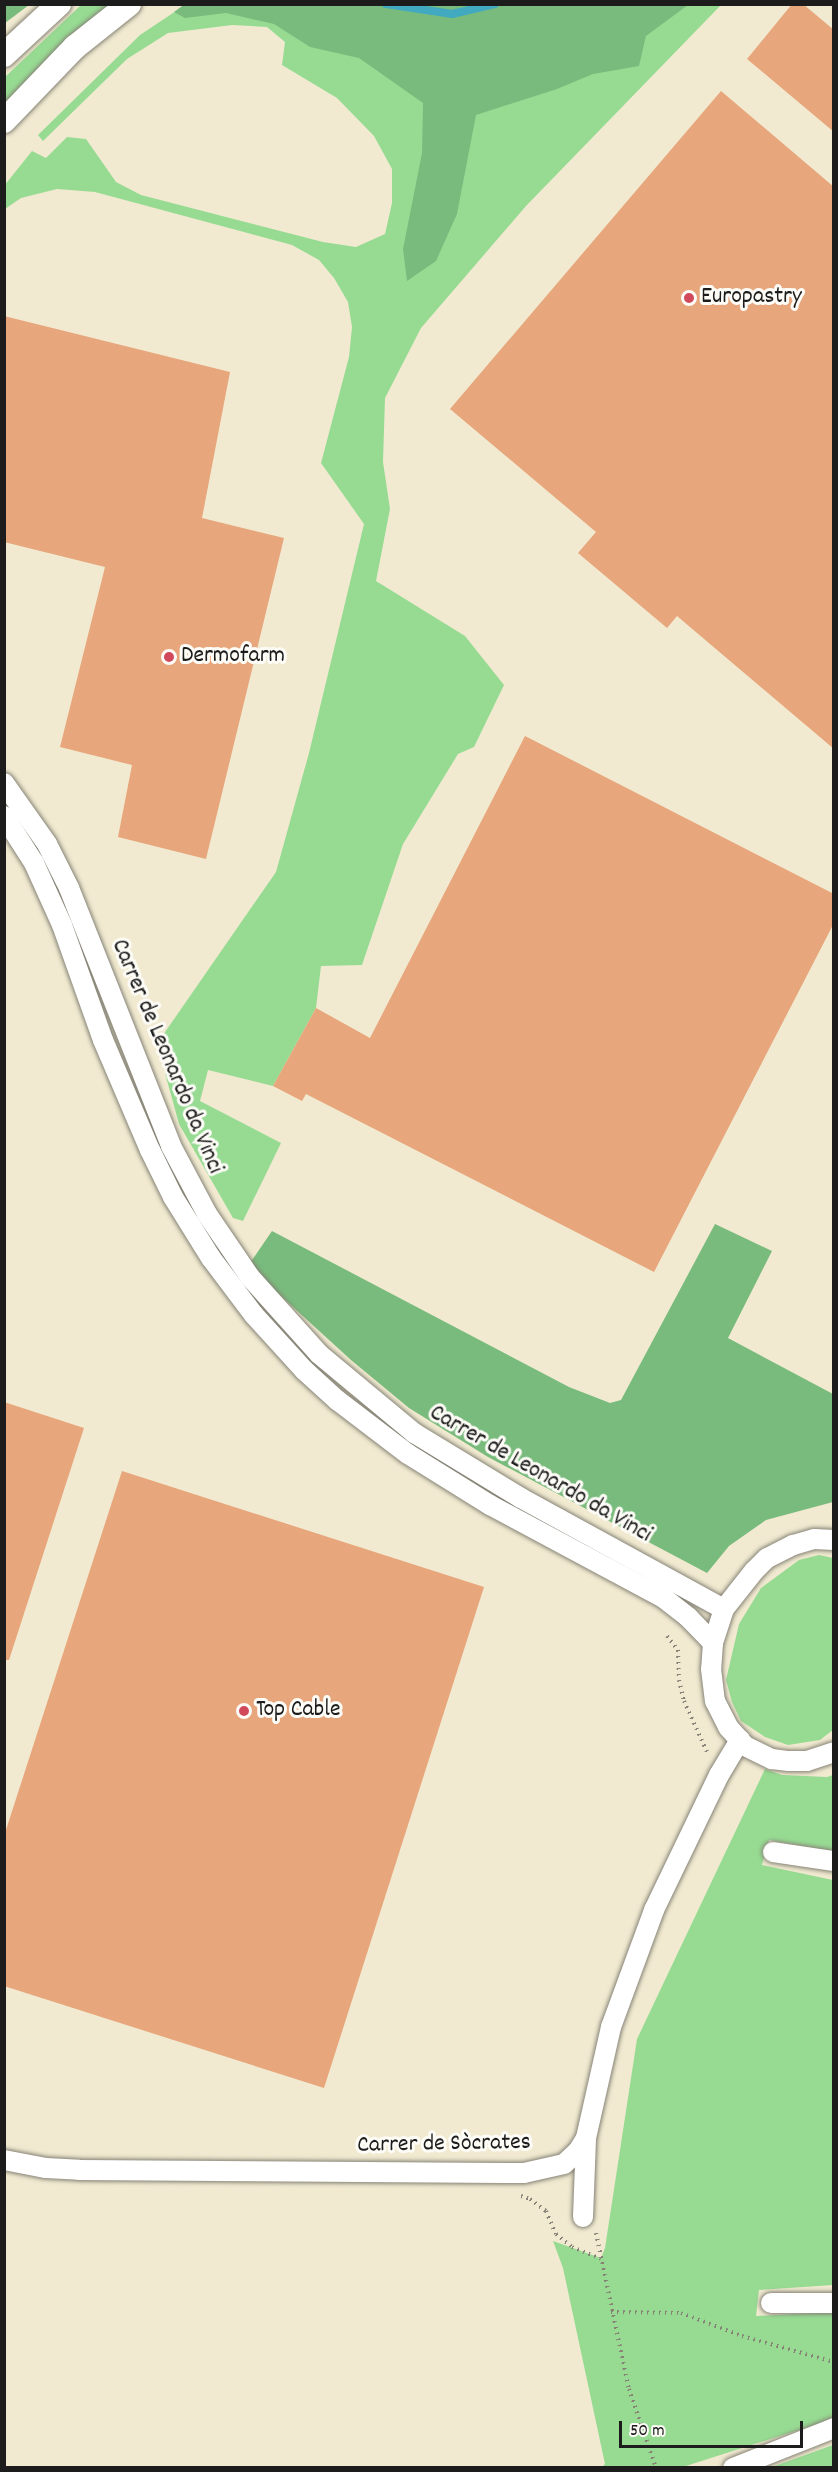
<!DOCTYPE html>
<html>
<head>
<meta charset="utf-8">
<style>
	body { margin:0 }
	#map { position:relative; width:838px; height:2472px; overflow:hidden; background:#f1ead1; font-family:Dekko,sans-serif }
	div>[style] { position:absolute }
	.green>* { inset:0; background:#97db93 }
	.forest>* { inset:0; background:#79bb7d }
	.stream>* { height:8px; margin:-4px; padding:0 4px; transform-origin:4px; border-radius:4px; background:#41aac1 }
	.building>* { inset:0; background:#e7a67b }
	.path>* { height:4px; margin-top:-2px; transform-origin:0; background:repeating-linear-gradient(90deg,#868376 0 1.5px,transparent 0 6px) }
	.roads { filter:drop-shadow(0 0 2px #868376) drop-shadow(0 0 2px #868376) }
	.minor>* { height:20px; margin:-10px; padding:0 10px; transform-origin:10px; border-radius:10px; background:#fff }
	.tertiary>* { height:24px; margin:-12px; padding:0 12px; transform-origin:12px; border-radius:12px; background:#fff }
	.dots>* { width:16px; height:16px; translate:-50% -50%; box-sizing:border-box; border:3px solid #fdfcf7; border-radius:50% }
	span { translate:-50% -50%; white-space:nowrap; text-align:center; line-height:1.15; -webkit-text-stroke:6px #fdfcf7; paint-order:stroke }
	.poi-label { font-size:24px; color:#1c1c1c }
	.left { translate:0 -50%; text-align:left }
	.street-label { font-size:24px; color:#1c1c1c }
	.frame { position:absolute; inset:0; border:6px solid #1c1c1c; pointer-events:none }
	.scale { position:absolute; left:619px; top:2421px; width:184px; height:27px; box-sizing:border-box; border:3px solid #1c1c1c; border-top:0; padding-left:8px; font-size:18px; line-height:21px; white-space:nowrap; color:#1c1c1c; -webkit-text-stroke:4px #fdfcf7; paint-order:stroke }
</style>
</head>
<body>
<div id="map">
	<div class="green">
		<i style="clip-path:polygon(81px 5px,112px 5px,5px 105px,5px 77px)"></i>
		<i style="clip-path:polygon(185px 5px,721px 5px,526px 206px,421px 328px,385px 398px,383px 462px,390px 509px,376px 581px,465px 636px,504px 685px,474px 747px,458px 754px,403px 844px,362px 965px,321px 966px,316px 1008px,273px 1086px,208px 1070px,200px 1101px,281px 1143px,243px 1221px,233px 1218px,179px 1124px,165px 1073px,163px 1035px,276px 872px,309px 753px,364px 524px,321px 463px,349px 357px,352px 327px,348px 302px,334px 278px,319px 260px,292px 245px,95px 192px,57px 189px,21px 198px,5px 209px,4px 186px,32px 151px,46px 158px,67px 137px,86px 139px,116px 182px,141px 195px,323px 242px,356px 247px,385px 234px,392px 203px,392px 169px,374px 136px,337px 98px,282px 65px,285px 42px,267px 27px,232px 25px,168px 33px,127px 59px,43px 141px,38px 135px,140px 35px)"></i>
		<i style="clip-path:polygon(819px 1555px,833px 1558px,833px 1730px,820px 1740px,788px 1745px,765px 1737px,741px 1721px,732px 1702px,726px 1680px,739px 1624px,761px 1588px,799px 1560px)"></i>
		<i style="clip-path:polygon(765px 1769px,782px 1775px,827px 1777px,833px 1775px,833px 1851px,769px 1840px,762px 1865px,833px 1880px,833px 2285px,759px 2290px,756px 2316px,833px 2312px,833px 2419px,686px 2466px,602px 2467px,605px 2464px,563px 2268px,553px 2241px,601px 2258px,605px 2248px,637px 2039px)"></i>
		<i style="clip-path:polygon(833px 2445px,833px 2467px,772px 2467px)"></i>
	</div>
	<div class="forest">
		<i style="clip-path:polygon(5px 4px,29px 4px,29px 5px,5px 23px)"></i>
		<i style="clip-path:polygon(185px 4px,688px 4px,688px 5px,646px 36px,639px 66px,593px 74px,557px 89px,476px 115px,457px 214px,436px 261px,407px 281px,403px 249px,422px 153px,423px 103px,359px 58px,310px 47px,274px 24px,226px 13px,185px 18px,174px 12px)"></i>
		<i style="clip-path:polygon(715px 1224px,772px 1251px,728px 1338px,833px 1394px,833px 1502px,766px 1520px,729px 1546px,707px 1573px,488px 1457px,409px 1408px,351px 1360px,248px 1266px,272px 1231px,569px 1387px,610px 1403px,621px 1400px)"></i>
	</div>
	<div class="stream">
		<i style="left:386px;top:4px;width:67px;rotate:8.6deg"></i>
		<i style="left:452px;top:14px;width:44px;rotate:-13.1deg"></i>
	</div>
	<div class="building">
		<i style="clip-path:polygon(792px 4px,803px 4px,834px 30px,834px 132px,747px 59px)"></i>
		<i style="clip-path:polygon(721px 91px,834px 187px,834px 749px,677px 616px,667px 628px,578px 553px,596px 532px,450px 409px)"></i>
		<i style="clip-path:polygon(4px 316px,230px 372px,202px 518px,284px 538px,206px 859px,118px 837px,132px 765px,60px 747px,105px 567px,4px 542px)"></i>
		<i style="clip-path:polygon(525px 736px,834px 894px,834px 923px,654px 1272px,306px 1094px,302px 1101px,273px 1086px,316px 1008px,370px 1038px)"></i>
		<i style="clip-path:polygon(4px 1402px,84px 1428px,9px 1660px,4px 1660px)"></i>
		<i style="clip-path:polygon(122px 1471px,484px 1587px,324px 2088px,4px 1986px,4px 1836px)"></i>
	</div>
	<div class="path">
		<i style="left:667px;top:1636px;width:18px;rotate:52deg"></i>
		<i style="left:678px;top:1650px;width:30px;rotate:88deg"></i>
		<i style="left:679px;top:1680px;width:22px;rotate:77deg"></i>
		<i style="left:684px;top:1701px;width:56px;rotate:65.7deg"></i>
		<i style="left:521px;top:2196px;width:9px;rotate:18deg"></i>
		<i style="left:530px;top:2199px;width:20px;rotate:37deg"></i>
		<i style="left:546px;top:2211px;width:25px;rotate:67deg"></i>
		<i style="left:556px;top:2234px;width:21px;rotate:39deg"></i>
		<i style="left:572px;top:2247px;width:31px;rotate:22deg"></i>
		<i style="left:596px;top:2233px;width:159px;rotate:78.1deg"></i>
		<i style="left:629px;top:2389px;width:83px;rotate:71.1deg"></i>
		<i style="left:611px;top:2312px;width:70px;rotate:0.8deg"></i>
		<i style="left:681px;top:2313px;width:65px;rotate:20.7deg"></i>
		<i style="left:742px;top:2336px;width:96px;rotate:15.8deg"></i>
	</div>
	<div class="roads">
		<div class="minor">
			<i style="left:4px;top:783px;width:75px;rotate:54.8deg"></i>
			<i style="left:47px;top:844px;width:49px;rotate:63.4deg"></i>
			<i style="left:69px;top:888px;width:277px;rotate:68.4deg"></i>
			<i style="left:171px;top:1146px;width:77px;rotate:62.1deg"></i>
			<i style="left:207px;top:1214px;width:76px;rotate:55.7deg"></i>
			<i style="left:250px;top:1277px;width:103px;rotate:48.1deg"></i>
			<i style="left:319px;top:1354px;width:124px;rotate:39.7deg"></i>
			<i style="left:414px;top:1433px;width:125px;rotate:31.3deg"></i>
			<i style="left:521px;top:1498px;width:231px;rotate:28.7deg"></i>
			<i style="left:4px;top:816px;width:56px;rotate:57.4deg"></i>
			<i style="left:34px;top:863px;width:68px;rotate:65.7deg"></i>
			<i style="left:62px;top:925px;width:122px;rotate:70.4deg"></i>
			<i style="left:103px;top:1040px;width:120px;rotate:66.9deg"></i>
			<i style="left:150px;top:1150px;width:52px;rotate:63.9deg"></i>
			<i style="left:173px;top:1197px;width:72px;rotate:58.1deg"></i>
			<i style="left:211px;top:1258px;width:71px;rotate:53deg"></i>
			<i style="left:254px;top:1315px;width:74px;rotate:47.7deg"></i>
			<i style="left:304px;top:1370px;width:45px;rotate:42.3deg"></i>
			<i style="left:337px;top:1400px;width:89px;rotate:37.3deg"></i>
			<i style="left:408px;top:1454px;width:97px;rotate:31.9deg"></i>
			<i style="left:490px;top:1505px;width:199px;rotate:28.2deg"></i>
			<i style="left:665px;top:1599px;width:29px;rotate:38deg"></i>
			<i style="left:688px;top:1617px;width:36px;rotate:46deg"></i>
			<i style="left:834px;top:1540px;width:20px;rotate:-177deg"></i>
			<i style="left:814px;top:1539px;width:22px;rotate:164deg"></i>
			<i style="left:793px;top:1545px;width:29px;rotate:153deg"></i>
			<i style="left:767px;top:1558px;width:18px;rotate:135deg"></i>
			<i style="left:754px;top:1571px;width:48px;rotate:128.3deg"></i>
			<i style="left:724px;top:1609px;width:36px;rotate:108deg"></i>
			<i style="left:713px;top:1643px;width:26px;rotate:94deg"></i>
			<i style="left:711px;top:1669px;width:32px;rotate:83deg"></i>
			<i style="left:715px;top:1701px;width:29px;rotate:63deg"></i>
			<i style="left:728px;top:1727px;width:25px;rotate:48deg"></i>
			<i style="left:745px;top:1746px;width:30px;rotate:26deg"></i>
			<i style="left:772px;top:1759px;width:17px;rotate:7deg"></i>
			<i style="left:789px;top:1761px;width:18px"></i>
			<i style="left:807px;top:1761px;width:28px;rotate:-18deg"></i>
			<i style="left:773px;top:1852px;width:62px;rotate:8.4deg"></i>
			<i style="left:4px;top:2160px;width:43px;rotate:10.8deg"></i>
			<i style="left:46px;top:2168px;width:33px;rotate:3deg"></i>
			<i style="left:79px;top:2170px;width:445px;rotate:0.4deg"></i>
			<i style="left:524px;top:2173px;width:41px;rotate:-12.7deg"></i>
			<i style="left:564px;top:2164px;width:19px;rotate:-43deg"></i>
			<i style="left:578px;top:2151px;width:15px;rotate:-58deg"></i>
			<i style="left:586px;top:2138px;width:114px;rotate:-77.3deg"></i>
			<i style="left:611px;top:2027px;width:125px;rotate:-69.8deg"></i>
			<i style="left:654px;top:1910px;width:150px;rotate:-64.3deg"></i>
			<i style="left:719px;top:1775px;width:41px;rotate:-59deg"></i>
			<i style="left:583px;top:2217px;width:79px;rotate:-87.8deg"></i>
			<i style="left:771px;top:2303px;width:63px"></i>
			<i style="left:733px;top:2468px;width:109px;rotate:-21.6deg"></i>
		</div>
		<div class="tertiary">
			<i style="left:4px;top:55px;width:75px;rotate:-42.8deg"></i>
			<i style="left:4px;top:121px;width:103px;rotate:-46.2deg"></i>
			<i style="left:75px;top:47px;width:69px;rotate:-38.5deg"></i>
		</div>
	</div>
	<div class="dots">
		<i style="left:689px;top:298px;background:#d1495b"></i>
		<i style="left:169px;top:657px;background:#d1495b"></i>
		<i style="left:244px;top:1711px;background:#d1495b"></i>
	</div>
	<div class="poi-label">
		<span class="left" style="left:701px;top:298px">Europastry</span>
		<span class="left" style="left:181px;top:657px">Dermofarm</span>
		<span class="left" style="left:256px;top:1711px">Top Cable</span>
	</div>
	<div class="street-label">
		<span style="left:166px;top:1057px;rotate:67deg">Carrer de Leonardo da Vinci</span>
		<span style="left:540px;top:1475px;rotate:30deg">Carrer de Leonardo da Vinci</span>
		<span style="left:444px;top:2145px;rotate:-1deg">Carrer de Sòcrates</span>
	</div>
	<div class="frame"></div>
	<div class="scale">50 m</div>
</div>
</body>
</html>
